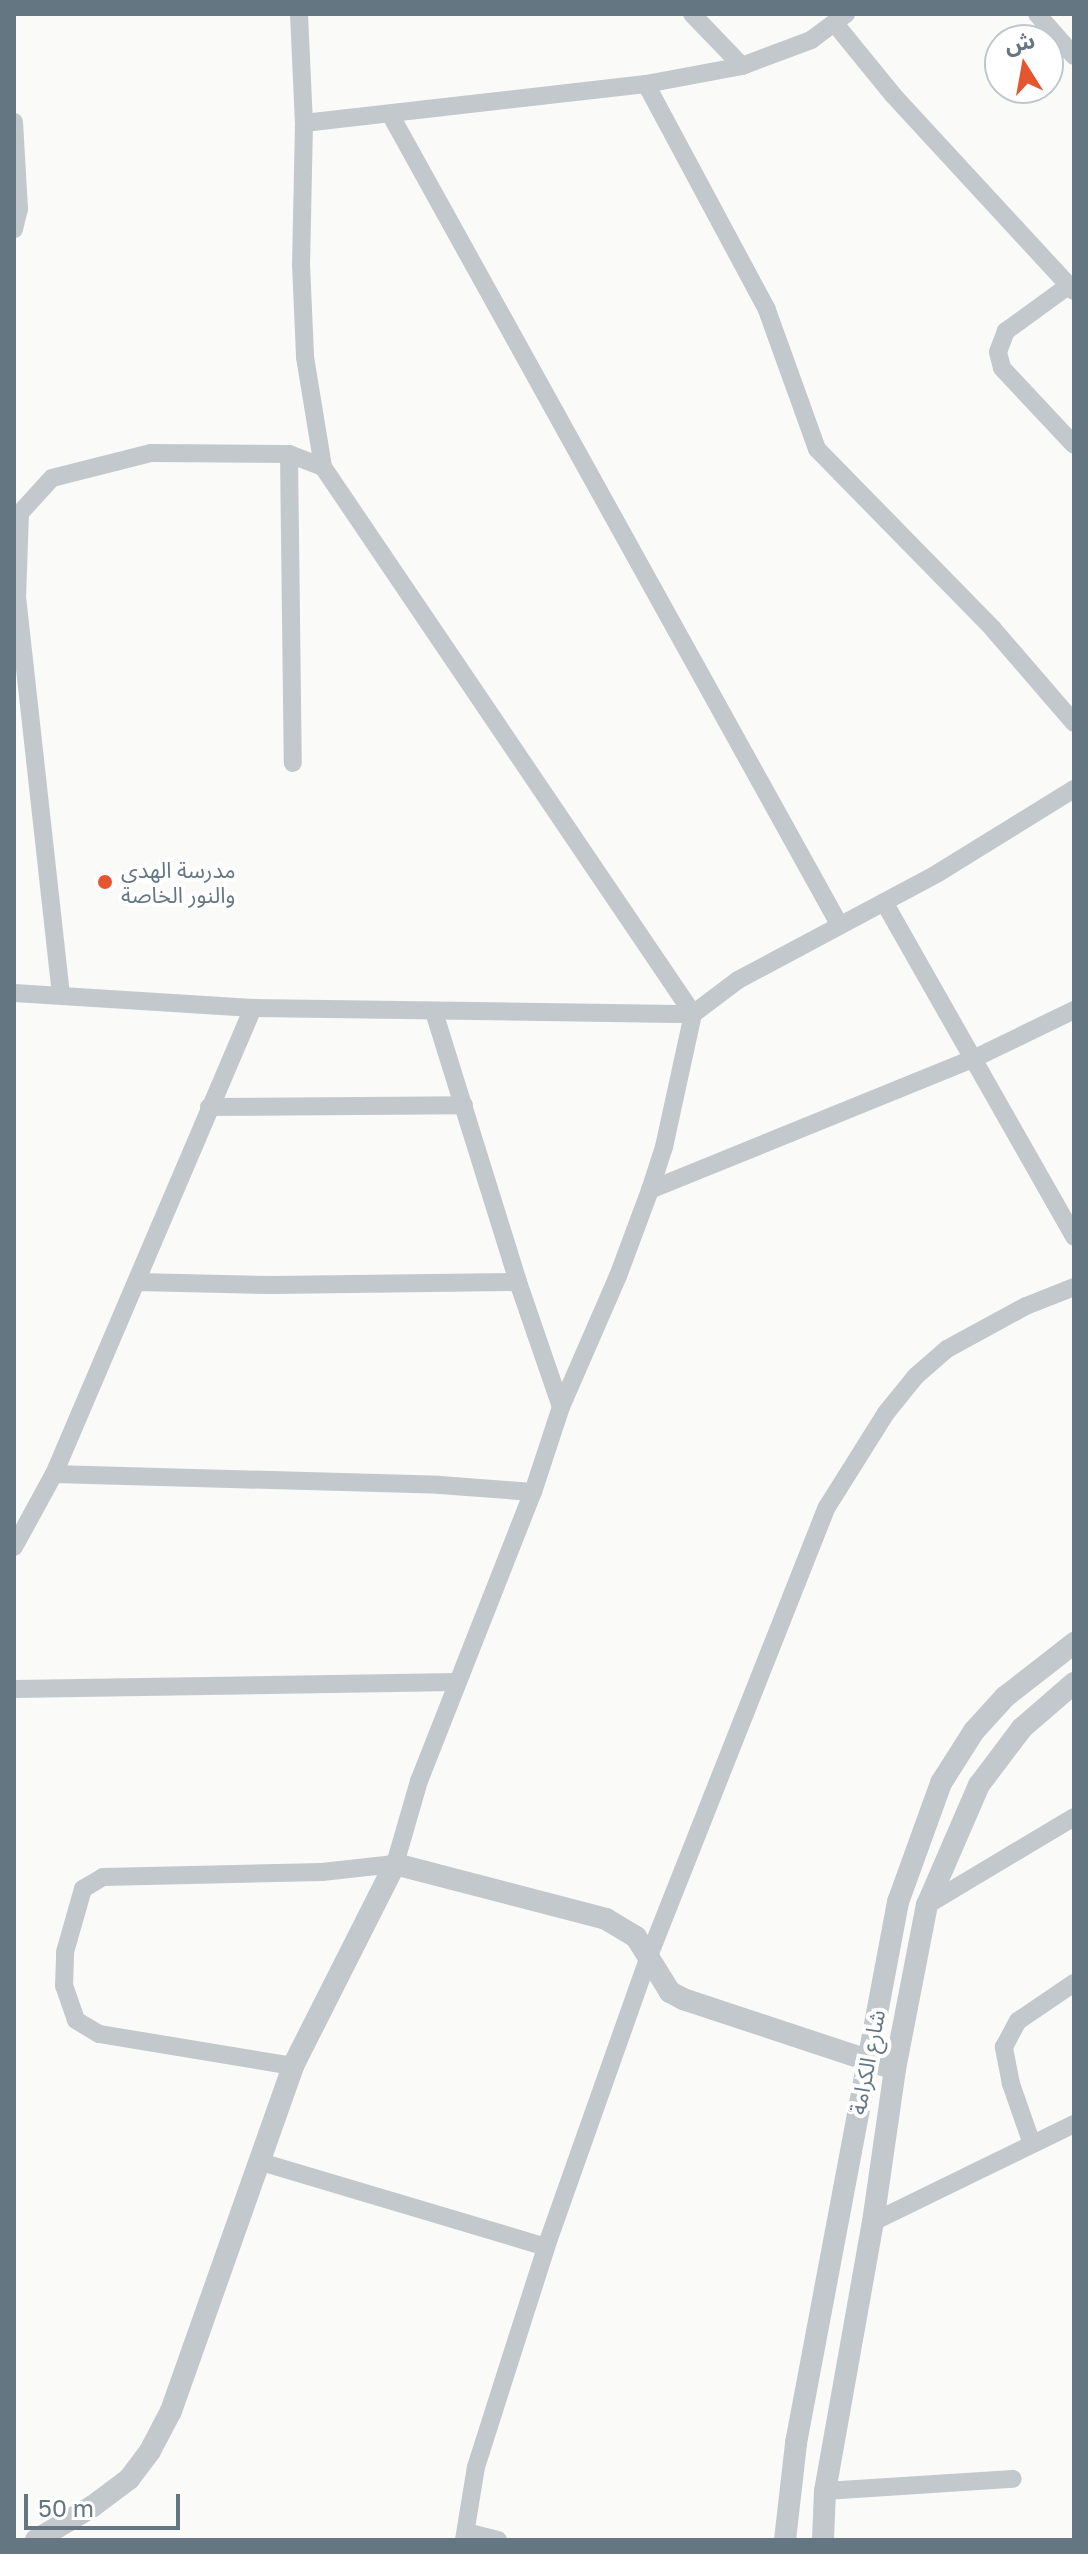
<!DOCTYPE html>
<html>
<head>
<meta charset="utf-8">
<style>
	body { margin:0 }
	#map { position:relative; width:1088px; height:2554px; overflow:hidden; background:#fafaf8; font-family:"Golos Text","Noto Sans Arabic",sans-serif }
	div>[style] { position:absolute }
	.minor>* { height:18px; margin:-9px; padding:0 9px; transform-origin:9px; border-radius:9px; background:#c3c8cc }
	.tertiary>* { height:22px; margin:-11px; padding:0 11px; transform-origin:11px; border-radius:11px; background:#c3c8cc }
	.dots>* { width:22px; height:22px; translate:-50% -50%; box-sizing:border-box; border:4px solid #fff; border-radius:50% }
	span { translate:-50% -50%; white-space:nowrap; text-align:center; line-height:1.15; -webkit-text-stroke:8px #fff; paint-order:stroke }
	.poi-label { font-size:22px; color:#657683 }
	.left { translate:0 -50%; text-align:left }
	.street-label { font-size:22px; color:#657683 }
	.frame { position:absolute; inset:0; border:16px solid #657683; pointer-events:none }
	.north { position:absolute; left:984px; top:24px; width:80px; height:80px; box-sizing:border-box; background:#fff; border:2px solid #c1c8cd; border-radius:50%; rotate:349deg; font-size:22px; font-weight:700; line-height:32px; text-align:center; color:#657683 }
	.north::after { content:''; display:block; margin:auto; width:28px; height:36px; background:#e4572e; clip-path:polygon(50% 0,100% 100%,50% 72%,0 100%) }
	.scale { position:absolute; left:24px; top:2494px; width:156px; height:36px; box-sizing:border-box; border:4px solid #657683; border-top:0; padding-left:10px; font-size:24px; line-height:28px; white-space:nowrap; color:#657683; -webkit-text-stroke:6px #fff; paint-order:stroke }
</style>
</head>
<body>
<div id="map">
	<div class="minor">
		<i style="left:299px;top:14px;width:109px;rotate:87.4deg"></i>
		<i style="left:304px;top:123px;width:141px;rotate:91.2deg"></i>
		<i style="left:301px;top:264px;width:93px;rotate:87.5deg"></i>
		<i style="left:305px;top:357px;width:111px;rotate:80.7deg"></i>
		<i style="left:692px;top:14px;width:72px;rotate:46.1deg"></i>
		<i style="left:1037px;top:14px;width:56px;rotate:48.6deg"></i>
		<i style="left:836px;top:25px;width:90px;rotate:50.8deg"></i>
		<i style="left:893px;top:95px;width:267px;rotate:47.3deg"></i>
		<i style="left:646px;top:84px;width:256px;rotate:61.8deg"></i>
		<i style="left:767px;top:310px;width:148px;rotate:70.2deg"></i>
		<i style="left:817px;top:449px;width:252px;rotate:45.6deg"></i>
		<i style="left:993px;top:629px;width:124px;rotate:49.2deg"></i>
		<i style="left:390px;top:114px;width:926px;rotate:61deg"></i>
		<i style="left:14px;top:122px;width:87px;rotate:86.7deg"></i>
		<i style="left:19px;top:209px;width:21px;rotate:104deg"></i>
		<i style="left:304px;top:123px;width:344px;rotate:-6.5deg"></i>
		<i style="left:646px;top:84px;width:98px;rotate:-10.6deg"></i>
		<i style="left:742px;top:66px;width:74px;rotate:-20.6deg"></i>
		<i style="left:811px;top:40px;width:44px;rotate:-36.6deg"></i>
		<i style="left:1068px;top:286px;width:77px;rotate:144deg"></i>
		<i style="left:1006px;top:331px;width:22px;rotate:111deg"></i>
		<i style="left:998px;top:352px;width:16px;rotate:76deg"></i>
		<i style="left:1002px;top:368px;width:105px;rotate:46.9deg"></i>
		<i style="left:289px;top:454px;width:309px;rotate:89.3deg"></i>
		<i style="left:884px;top:902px;width:385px;rotate:60.4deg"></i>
		<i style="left:14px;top:993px;width:239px;rotate:3.6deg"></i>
		<i style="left:253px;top:1008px;width:440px;rotate:0.8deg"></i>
		<i style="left:61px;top:995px;width:398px;rotate:-96.3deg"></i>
		<i style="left:17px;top:599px;width:86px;rotate:-88deg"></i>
		<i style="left:20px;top:513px;width:47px;rotate:-47.6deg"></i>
		<i style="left:52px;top:478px;width:102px;rotate:-14.2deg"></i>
		<i style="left:151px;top:453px;width:138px;rotate:0.4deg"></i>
		<i style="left:289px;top:454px;width:36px;rotate:21deg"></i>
		<i style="left:323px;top:467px;width:660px;rotate:55.92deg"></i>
		<i style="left:434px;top:1012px;width:283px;rotate:72.7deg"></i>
		<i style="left:518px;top:1282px;width:132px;rotate:71deg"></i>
		<i style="left:209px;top:1107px;width:255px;rotate:-0.4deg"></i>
		<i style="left:650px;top:1190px;width:349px;rotate:-22.1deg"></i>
		<i style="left:973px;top:1059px;width:112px;rotate:-25.9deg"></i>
		<i style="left:137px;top:1282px;width:136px;rotate:1.3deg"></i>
		<i style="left:273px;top:1285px;width:245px;rotate:-0.7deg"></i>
		<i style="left:54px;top:1474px;width:386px;rotate:1.6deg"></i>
		<i style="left:440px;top:1485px;width:93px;rotate:4.3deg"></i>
		<i style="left:14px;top:1547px;width:83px;rotate:-61.3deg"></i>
		<i style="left:54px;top:1474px;width:507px;rotate:-66.88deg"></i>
		<i style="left:14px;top:1689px;width:443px;rotate:-0.9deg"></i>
		<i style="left:927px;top:1905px;width:171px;rotate:-30.9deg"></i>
		<i style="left:293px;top:2066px;width:197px;rotate:-170.6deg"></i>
		<i style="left:99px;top:2034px;width:27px;rotate:-149deg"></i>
		<i style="left:76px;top:2020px;width:36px;rotate:-109deg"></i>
		<i style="left:64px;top:1986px;width:34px;rotate:-88deg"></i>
		<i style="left:65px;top:1952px;width:66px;rotate:-74.1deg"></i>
		<i style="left:83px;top:1889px;width:23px;rotate:-31deg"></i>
		<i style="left:103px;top:1877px;width:219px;rotate:-1.3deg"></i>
		<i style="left:322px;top:1872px;width:73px;rotate:-6.3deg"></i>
		<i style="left:395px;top:1864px;width:86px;rotate:-73.9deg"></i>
		<i style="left:419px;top:1781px;width:311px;rotate:-68.5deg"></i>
		<i style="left:533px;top:1492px;width:89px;rotate:-71.8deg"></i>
		<i style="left:561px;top:1407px;width:143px;rotate:-66.5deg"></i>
		<i style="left:618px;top:1276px;width:92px;rotate:-69.6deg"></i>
		<i style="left:650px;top:1190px;width:45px;rotate:-72deg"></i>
		<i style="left:664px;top:1147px;width:136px;rotate:-77.7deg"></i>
		<i style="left:693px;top:1014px;width:56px;rotate:-37.1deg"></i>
		<i style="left:738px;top:980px;width:227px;rotate:-28.1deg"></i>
		<i style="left:938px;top:873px;width:160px;rotate:-31.7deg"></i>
		<i style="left:1032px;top:2144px;width:64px;rotate:-109.3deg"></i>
		<i style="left:1011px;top:2084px;width:38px;rotate:-101deg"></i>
		<i style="left:1004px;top:2047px;width:30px;rotate:-62deg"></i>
		<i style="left:1018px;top:2021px;width:68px;rotate:-34.2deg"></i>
		<i style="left:261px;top:2162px;width:297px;rotate:16.6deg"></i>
		<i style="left:873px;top:2222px;width:224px;rotate:-26deg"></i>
		<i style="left:825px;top:2491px;width:188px;rotate:-3.7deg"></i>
		<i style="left:466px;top:2532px;width:33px;rotate:14deg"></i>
		<i style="left:464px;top:2540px;width:74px;rotate:-80.7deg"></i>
		<i style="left:476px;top:2467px;width:231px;rotate:-72.3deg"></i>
		<i style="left:546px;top:2247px;width:309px;rotate:-70.5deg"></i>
		<i style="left:649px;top:1956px;width:483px;rotate:-68.4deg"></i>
		<i style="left:827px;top:1507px;width:111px;rotate:-57.9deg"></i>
		<i style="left:886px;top:1413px;width:48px;rotate:-51deg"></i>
		<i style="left:916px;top:1376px;width:41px;rotate:-41.1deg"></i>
		<i style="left:947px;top:1349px;width:90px;rotate:-28.6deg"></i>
		<i style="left:1026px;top:1306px;width:52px;rotate:-21.6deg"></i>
	</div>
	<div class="tertiary">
		<i style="left:36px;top:2540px;width:66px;rotate:-30.8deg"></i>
		<i style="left:93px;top:2506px;width:45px;rotate:-36.9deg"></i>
		<i style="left:129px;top:2479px;width:35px;rotate:-53deg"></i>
		<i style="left:150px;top:2451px;width:45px;rotate:-62.3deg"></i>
		<i style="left:171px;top:2411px;width:366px;rotate:-70.5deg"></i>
		<i style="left:293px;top:2066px;width:226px;rotate:-63.2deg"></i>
		<i style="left:395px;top:1864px;width:218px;rotate:14.6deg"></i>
		<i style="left:606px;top:1919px;width:35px;rotate:31deg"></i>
		<i style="left:636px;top:1937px;width:65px;rotate:58.3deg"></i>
		<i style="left:670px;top:1992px;width:15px;rotate:28deg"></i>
		<i style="left:683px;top:1999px;width:223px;rotate:18.3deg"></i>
		<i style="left:785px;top:2540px;width:98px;rotate:-83.5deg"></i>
		<i style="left:796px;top:2443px;width:551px;rotate:-79.32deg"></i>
		<i style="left:898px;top:1902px;width:127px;rotate:-70.1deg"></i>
		<i style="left:941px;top:1783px;width:62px;rotate:-57.6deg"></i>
		<i style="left:974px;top:1731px;width:46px;rotate:-47.6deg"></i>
		<i style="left:1005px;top:1697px;width:88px;rotate:-38deg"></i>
		<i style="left:823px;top:2540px;width:49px;rotate:-87.7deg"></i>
		<i style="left:825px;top:2491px;width:273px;rotate:-79.9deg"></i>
		<i style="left:873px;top:2222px;width:155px;rotate:-81.8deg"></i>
		<i style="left:895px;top:2069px;width:167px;rotate:-79deg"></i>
		<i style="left:927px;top:1905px;width:131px;rotate:-66.6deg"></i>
		<i style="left:979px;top:1785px;width:71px;rotate:-53deg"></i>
		<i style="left:1022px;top:1728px;width:69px;rotate:-40.9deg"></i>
	</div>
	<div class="dots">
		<i style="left:105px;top:882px;background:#e4572e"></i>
	</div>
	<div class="poi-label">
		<span class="left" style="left:121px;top:882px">مدرسة الهدى<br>والنور الخاصة</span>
	</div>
	<div class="street-label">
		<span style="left:867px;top:2062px;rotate:-79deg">شارع الكرامة</span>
	</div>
	<div class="frame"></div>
	<div class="north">ش</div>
	<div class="scale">50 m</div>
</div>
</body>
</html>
